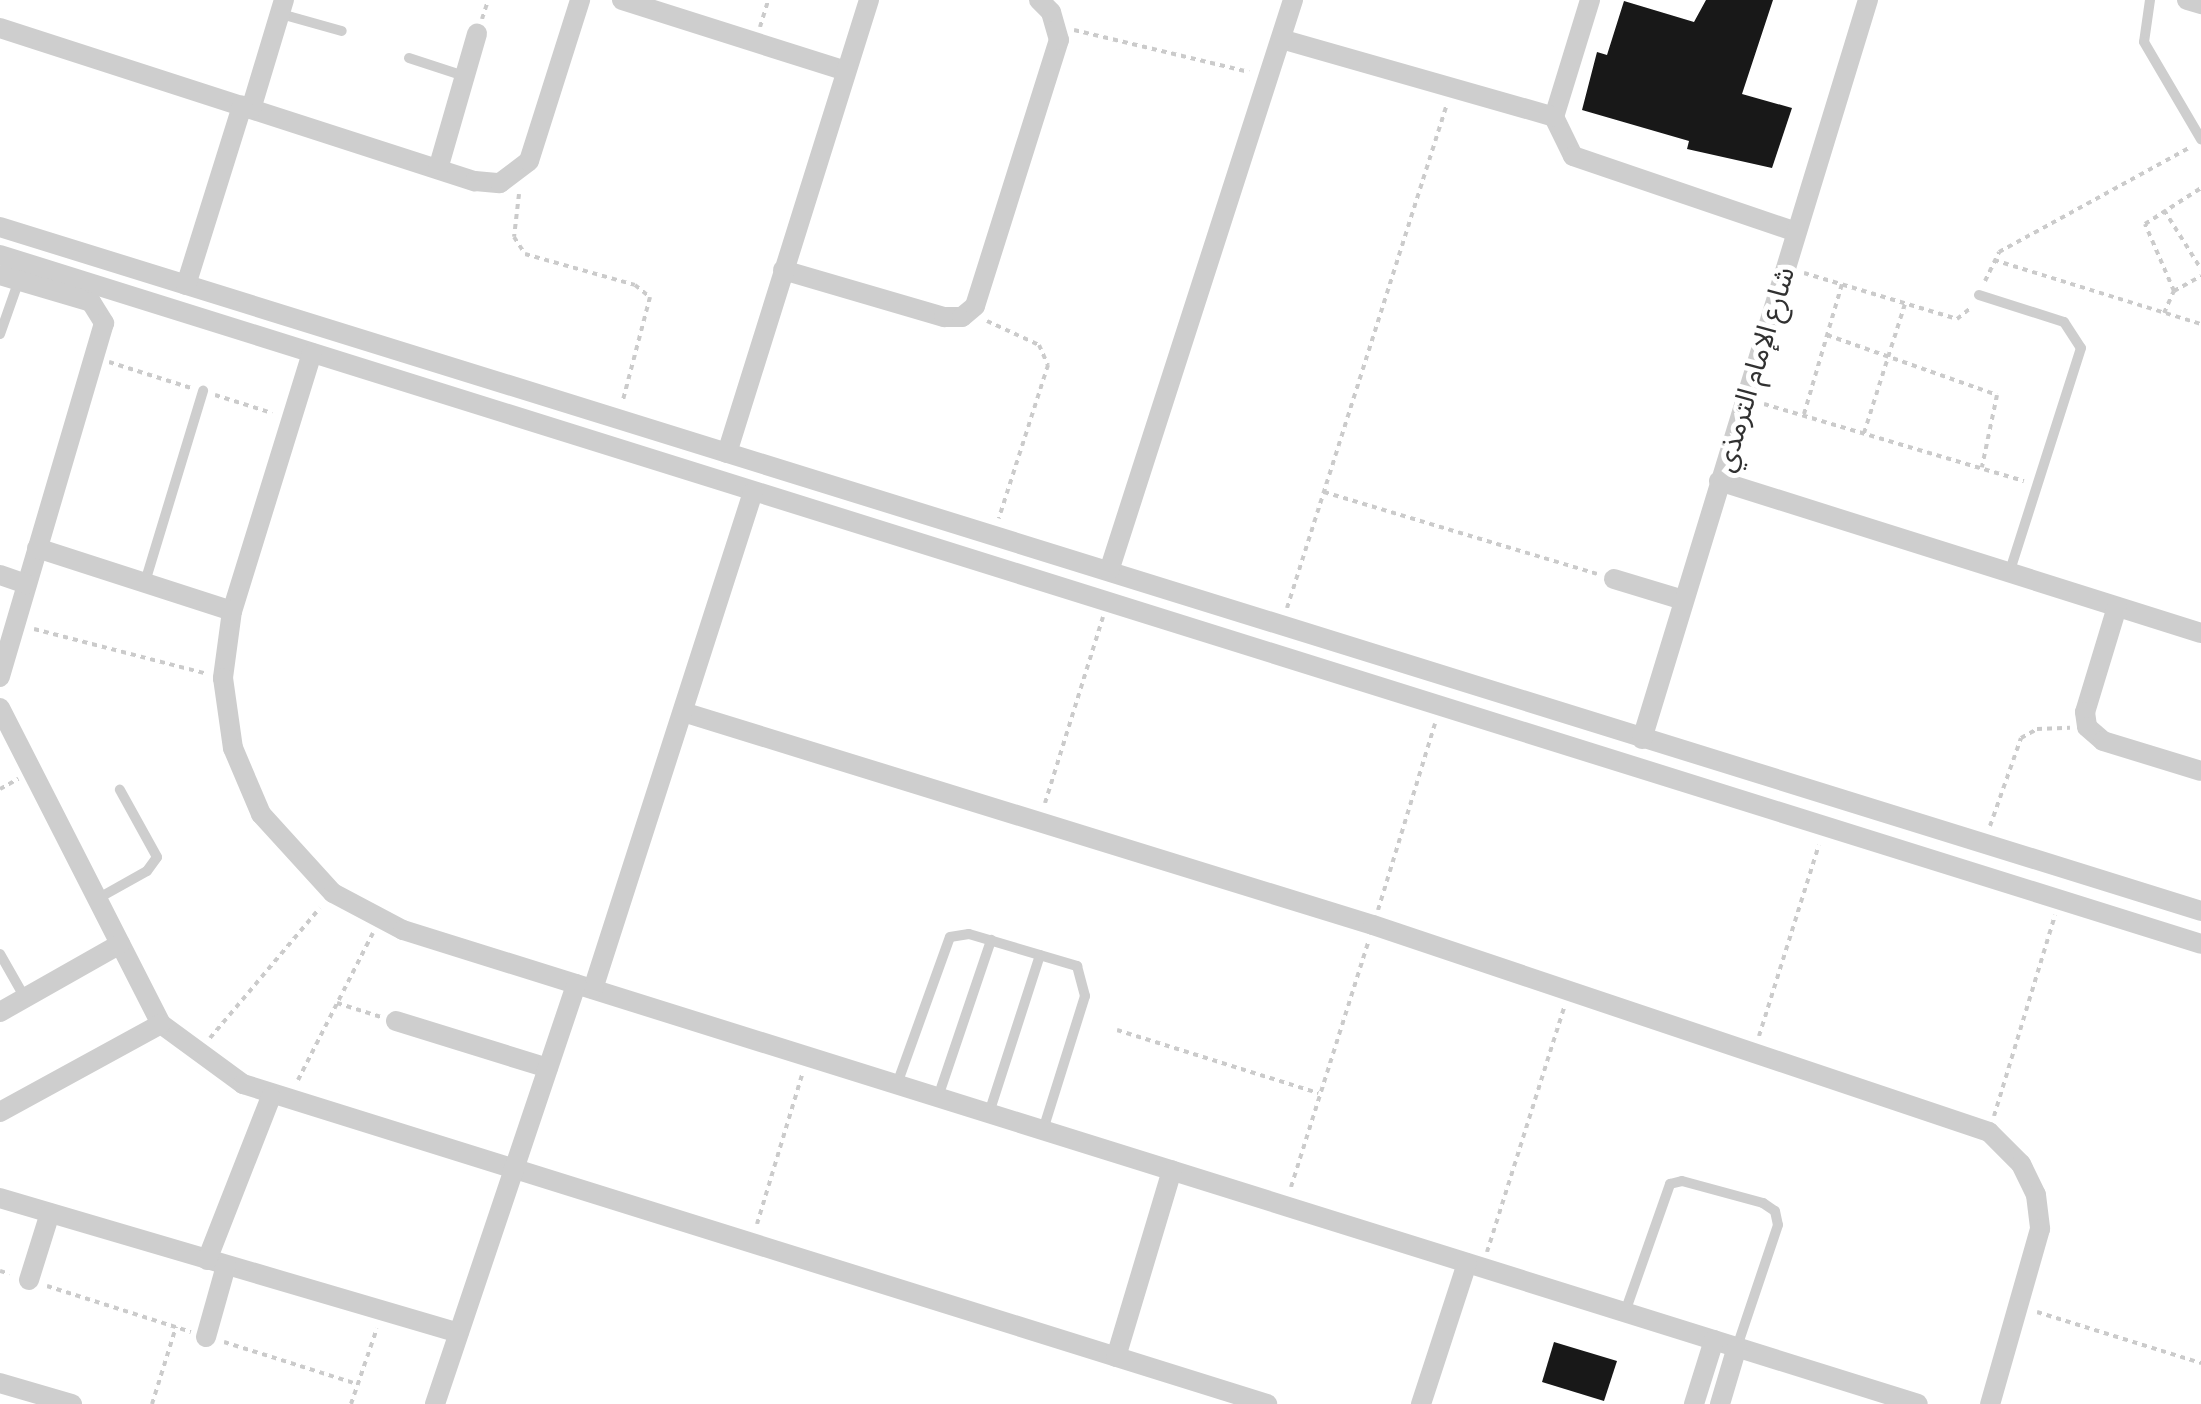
<!DOCTYPE html>
<html>
<head>
<meta charset="utf-8">
<style>
	body { margin:0 }
	#map { position:relative; width:2201px; height:1404px; overflow:hidden; background:#fff; font-family:"IBM Plex Sans","Noto Sans Arabic",sans-serif }
	div>[style] { position:absolute }
	.building>* { inset:0; background:#181818 }
	.path>* { height:4px; margin-top:-2px; transform-origin:0; background:repeating-linear-gradient(90deg,#cbcbcb 0 5px,transparent 0 10px) }
	.service>* { height:10px; margin:-5px; padding:0 5px; transform-origin:5px; border-radius:5px; background:#cecece }
	.minor>* { height:20px; margin:-10px; padding:0 10px; transform-origin:10px; border-radius:10px; background:#cecece }
	span { translate:-50% -50%; white-space:nowrap; text-align:center; line-height:1.15; -webkit-text-stroke:10px #fff; paint-order:stroke }
	.street-label { font-size:28px; color:#313131 }
</style>
</head>
<body>
<div id="map">
	<div class="building">
		<i style="clip-path:polygon(1706px 0,1773px 0,1742px 94px,1792px 108px,1772px 168px,1687px 149px,1689px 141px,1582px 110px,1597px 52px,1607px 55px,1624px 1px,1694px 22px)"></i>
		<i style="clip-path:polygon(1554px 1342px,1617px 1361px,1604px 1401px,1542px 1382px)"></i>
	</div>
	<div class="path">
		<i style="left:482px;top:19px;width:20px;rotate:-72deg"></i>
		<i style="left:760px;top:27px;width:28px;rotate:-73deg"></i>
		<i style="left:1074px;top:30px;width:180px;rotate:13.5deg"></i>
		<i style="left:519px;top:194px;width:43px;rotate:96.6deg"></i>
		<i style="left:514px;top:237px;width:20px;rotate:57deg"></i>
		<i style="left:525px;top:254px;width:114px;rotate:15.7deg"></i>
		<i style="left:635px;top:285px;width:19px;rotate:39deg"></i>
		<i style="left:650px;top:297px;width:106px;rotate:104.7deg"></i>
		<i style="left:2164px;top:210px;width:70px;rotate:57.9deg"></i>
		<i style="left:1994px;top:260px;width:217px;rotate:17.2deg"></i>
		<i style="left:1804px;top:273px;width:160px;rotate:16.7deg"></i>
		<i style="left:1957px;top:319px;width:19px;rotate:-39deg"></i>
		<i style="left:1985px;top:281px;width:32px;rotate:-64deg"></i>
		<i style="left:1999px;top:252px;width:219px;rotate:-28.7deg"></i>
		<i style="left:2174px;top:291px;width:73px;rotate:-113.4deg"></i>
		<i style="left:2145px;top:224px;width:67px;rotate:-32.7deg"></i>
		<i style="left:2164px;top:313px;width:24px;rotate:-66deg"></i>
		<i style="left:2174px;top:291px;width:31px;rotate:-29deg"></i>
		<i style="left:987px;top:321px;width:57px;rotate:24.8deg"></i>
		<i style="left:1039px;top:345px;width:22px;rotate:66deg"></i>
		<i style="left:1048px;top:365px;width:161px;rotate:107.8deg"></i>
		<i style="left:1827px;top:335px;width:180px;rotate:19.4deg"></i>
		<i style="left:1997px;top:395px;width:74px;rotate:101.8deg"></i>
		<i style="left:109px;top:362px;width:86px;rotate:17.6deg"></i>
		<i style="left:215px;top:395px;width:60px;rotate:17.5deg"></i>
		<i style="left:1764px;top:404px;width:271px;rotate:16.5deg"></i>
		<i style="left:1804px;top:414px;width:135px;rotate:-73.7deg"></i>
		<i style="left:1864px;top:433px;width:135px;rotate:-72.4deg"></i>
		<i style="left:1324px;top:492px;width:285px;rotate:16.7deg"></i>
		<i style="left:1287px;top:608px;width:526px;rotate:-72.39deg"></i>
		<i style="left:34px;top:629px;width:176px;rotate:14.5deg"></i>
		<i style="left:0;top:789px;width:21px;rotate:-29deg"></i>
		<i style="left:1045px;top:803px;width:195px;rotate:-72.7deg"></i>
		<i style="left:1990px;top:826px;width:93px;rotate:-70.6deg"></i>
		<i style="left:2021px;top:738px;width:18px;rotate:-29deg"></i>
		<i style="left:2037px;top:729px;width:33px;rotate:-2deg"></i>
		<i style="left:1378px;top:910px;width:195px;rotate:-73deg"></i>
		<i style="left:337px;top:1003px;width:46px;rotate:17.7deg"></i>
		<i style="left:1117px;top:1030px;width:211px;rotate:17.4deg"></i>
		<i style="left:1759px;top:1036px;width:200px;rotate:-72.6deg"></i>
		<i style="left:210px;top:1038px;width:170px;rotate:-49.8deg"></i>
		<i style="left:298px;top:1080px;width:165px;rotate:-63deg"></i>
		<i style="left:1994px;top:1116px;width:210px;rotate:-73.1deg"></i>
		<i style="left:1291px;top:1187px;width:256px;rotate:-72.5deg"></i>
		<i style="left:757px;top:1224px;width:156px;rotate:-73.2deg"></i>
		<i style="left:1487px;top:1252px;width:256px;rotate:-72.5deg"></i>
		<i style="left:0;top:1271px;width:10px;rotate:17deg"></i>
		<i style="left:47px;top:1286px;width:151px;rotate:17.7deg"></i>
		<i style="left:2037px;top:1312px;width:172px;rotate:17.3deg"></i>
		<i style="left:224px;top:1342px;width:139px;rotate:17.5deg"></i>
		<i style="left:152px;top:1404px;width:81px;rotate:-72.7deg"></i>
		<i style="left:351px;top:1404px;width:80px;rotate:-71.1deg"></i>
	</div>
	<div class="service">
		<i style="left:2150px;top:0;width:42px;rotate:98.1deg"></i>
		<i style="left:2144px;top:42px;width:113px;rotate:59.6deg"></i>
		<i style="left:281px;top:14px;width:63px;rotate:15.6deg"></i>
		<i style="left:409px;top:58px;width:58px;rotate:18.1deg"></i>
		<i style="left:1979px;top:295px;width:89px;rotate:17.6deg"></i>
		<i style="left:2064px;top:322px;width:31px;rotate:57deg"></i>
		<i style="left:2081px;top:348px;width:236px;rotate:107.7deg"></i>
		<i style="left:0;top:334px;width:57px;rotate:-70.6deg"></i>
		<i style="left:145px;top:582px;width:200px;rotate:-73.1deg"></i>
		<i style="left:97px;top:899px;width:57px;rotate:-29.2deg"></i>
		<i style="left:147px;top:871px;width:17px;rotate:-54deg"></i>
		<i style="left:157px;top:857px;width:77px;rotate:-118.9deg"></i>
		<i style="left:0;top:954px;width:51px;rotate:60.4deg"></i>
		<i style="left:897px;top:1084px;width:156px;rotate:-70.2deg"></i>
		<i style="left:950px;top:937px;width:19px;rotate:-9deg"></i>
		<i style="left:969px;top:934px;width:113px;rotate:16.5deg"></i>
		<i style="left:1077px;top:966px;width:31px;rotate:75deg"></i>
		<i style="left:1085px;top:996px;width:140px;rotate:107.4deg"></i>
		<i style="left:938px;top:1097px;width:166px;rotate:-71.3deg"></i>
		<i style="left:989px;top:1113px;width:166px;rotate:-72.1deg"></i>
		<i style="left:1625px;top:1312px;width:136px;rotate:-70.6deg"></i>
		<i style="left:1670px;top:1184px;width:12px;rotate:-14deg"></i>
		<i style="left:1682px;top:1181px;width:84px;rotate:15.2deg"></i>
		<i style="left:1763px;top:1203px;width:14px;rotate:34deg"></i>
		<i style="left:1775px;top:1211px;width:14px;rotate:78deg"></i>
		<i style="left:1778px;top:1225px;width:129px;rotate:108.6deg"></i>
	</div>
	<div class="minor">
		<i style="left:622px;top:0;width:235px;rotate:17.6deg"></i>
		<i style="left:1590px;top:0;width:122px;rotate:107.1deg"></i>
		<i style="left:1554px;top:117px;width:43px;rotate:64deg"></i>
		<i style="left:1573px;top:156px;width:236px;rotate:18.8deg"></i>
		<i style="left:2187px;top:0;width:15px;rotate:16deg"></i>
		<i style="left:0;top:28px;width:499px;rotate:17.9deg"></i>
		<i style="left:475px;top:181px;width:25px;rotate:5deg"></i>
		<i style="left:500px;top:183px;width:36px;rotate:-37deg"></i>
		<i style="left:529px;top:161px;width:169px;rotate:-72.4deg"></i>
		<i style="left:1281px;top:39px;width:284px;rotate:15.9deg"></i>
		<i style="left:251px;top:109px;width:114px;rotate:-73.2deg"></i>
		<i style="left:438px;top:169px;width:141px;rotate:-73.9deg"></i>
		<i style="left:0;top:227px;width:2305px;rotate:17.26deg"></i>
		<i style="left:0;top:255px;width:2306px;rotate:17.38deg"></i>
		<i style="left:783px;top:270px;width:168px;rotate:16.3deg"></i>
		<i style="left:944px;top:317px;width:18px"></i>
		<i style="left:962px;top:317px;width:17px;rotate:-40deg"></i>
		<i style="left:975px;top:306px;width:279px;rotate:-72.5deg"></i>
		<i style="left:1059px;top:40px;width:29px;rotate:-106deg"></i>
		<i style="left:1051px;top:12px;width:17px;rotate:-135deg"></i>
		<i style="left:0;top:275px;width:95px;rotate:16.5deg"></i>
		<i style="left:91px;top:302px;width:25px;rotate:58deg"></i>
		<i style="left:104px;top:323px;width:369px;rotate:106.4deg"></i>
		<i style="left:186px;top:285px;width:188px;rotate:-72.6deg"></i>
		<i style="left:312px;top:353px;width:270px;rotate:107.2deg"></i>
		<i style="left:232px;top:611px;width:68px;rotate:97.7deg"></i>
		<i style="left:223px;top:678px;width:71px;rotate:81.9deg"></i>
		<i style="left:233px;top:748px;width:72px;rotate:67deg"></i>
		<i style="left:261px;top:814px;width:107px;rotate:47.7deg"></i>
		<i style="left:333px;top:893px;width:79px;rotate:27.9deg"></i>
		<i style="left:403px;top:930px;width:1587px;rotate:17.37deg"></i>
		<i style="left:727px;top:453px;width:475px;rotate:-72.6deg"></i>
		<i style="left:1719px;top:481px;width:505px;rotate:17.5deg"></i>
		<i style="left:37px;top:548px;width:205px;rotate:17.9deg"></i>
		<i style="left:1109px;top:571px;width:600px;rotate:-72.14deg"></i>
		<i style="left:0;top:575px;width:28px;rotate:19deg"></i>
		<i style="left:1614px;top:579px;width:72px;rotate:16.9deg"></i>
		<i style="left:2117px;top:607px;width:110px;rotate:106.9deg"></i>
		<i style="left:2085px;top:712px;width:15px;rotate:82deg"></i>
		<i style="left:2087px;top:727px;width:21px;rotate:41deg"></i>
		<i style="left:2103px;top:741px;width:102px;rotate:17deg"></i>
		<i style="left:0;top:708px;width:355px;rotate:63deg"></i>
		<i style="left:161px;top:1024px;width:102px;rotate:36.2deg"></i>
		<i style="left:243px;top:1084px;width:1073px;rotate:17.35deg"></i>
		<i style="left:683px;top:712px;width:722px;rotate:17.16deg"></i>
		<i style="left:1373px;top:925px;width:650px;rotate:18.57deg"></i>
		<i style="left:1989px;top:1132px;width:45px;rotate:45deg"></i>
		<i style="left:2021px;top:1164px;width:34px;rotate:64deg"></i>
		<i style="left:2036px;top:1195px;width:34px;rotate:83deg"></i>
		<i style="left:2040px;top:1229px;width:182px;rotate:105.9deg"></i>
		<i style="left:1642px;top:739px;width:773px;rotate:-73deg"></i>
		<i style="left:593px;top:989px;width:522px;rotate:-72.15deg"></i>
		<i style="left:0;top:1012px;width:138px;rotate:-29.5deg"></i>
		<i style="left:396px;top:1021px;width:159px;rotate:17.2deg"></i>
		<i style="left:0;top:1112px;width:183px;rotate:-28.7deg"></i>
		<i style="left:0;top:1198px;width:478px;rotate:16.4deg"></i>
		<i style="left:207px;top:1260px;width:175px;rotate:-68.6deg"></i>
		<i style="left:29px;top:1280px;width:70px;rotate:-72.6deg"></i>
		<i style="left:206px;top:1337px;width:74px;rotate:-74.3deg"></i>
		<i style="left:1116px;top:1357px;width:195px;rotate:-73.3deg"></i>
		<i style="left:0;top:1383px;width:75px;rotate:16.3deg"></i>
		<i style="left:435px;top:1404px;width:443px;rotate:-71.4deg"></i>
		<i style="left:1421px;top:1404px;width:148px;rotate:-71.9deg"></i>
		<i style="left:1694px;top:1404px;width:67px;rotate:-72.6deg"></i>
		<i style="left:1720px;top:1404px;width:59px;rotate:-73.4deg"></i>
	</div>
	<div class="street-label">
		<span style="left:1754px;top:369px;rotate:-73deg">شارع الإمام الترمذي</span>
	</div>
</div>
</body>
</html>
